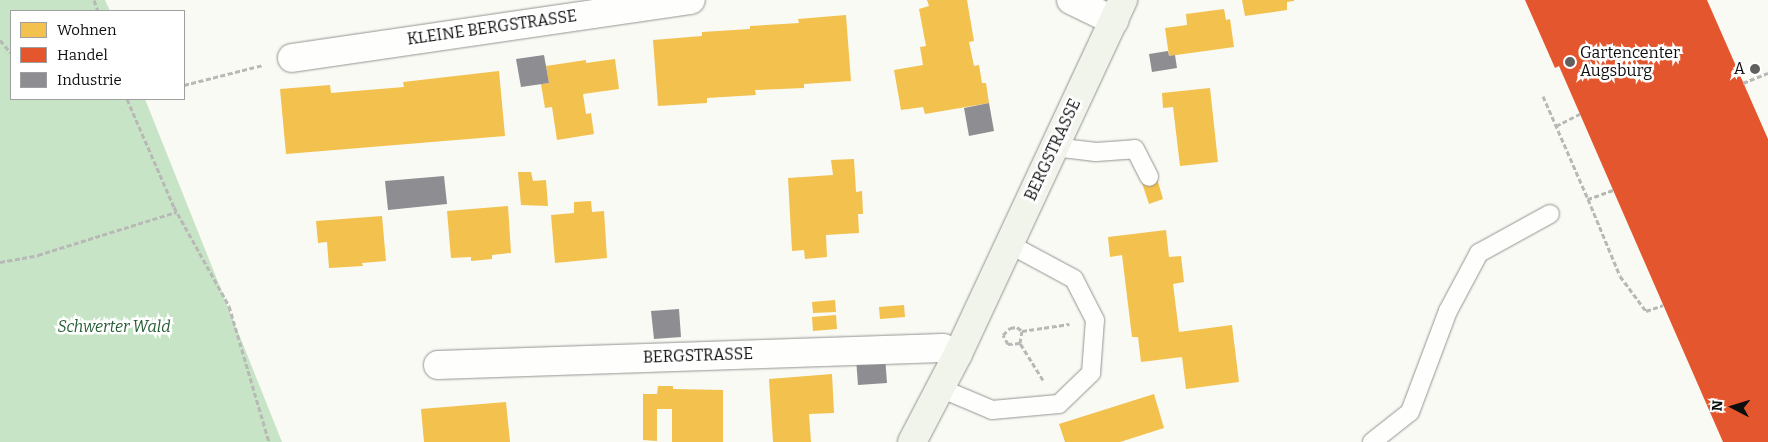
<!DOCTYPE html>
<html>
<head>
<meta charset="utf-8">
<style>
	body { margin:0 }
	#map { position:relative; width:1768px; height:442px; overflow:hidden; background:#f9faf4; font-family:Bitter,serif }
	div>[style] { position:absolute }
	.forest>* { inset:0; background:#c8e4c6 }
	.homes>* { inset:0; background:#f2c14e }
	.shops>* { inset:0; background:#e4572e }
	.industry>* { inset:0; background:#8d8d92 }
	.path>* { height:3px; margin-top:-1.5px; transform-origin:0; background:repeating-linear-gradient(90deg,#b8b8b7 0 5px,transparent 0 7.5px) }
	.roads { filter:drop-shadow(0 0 1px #949492) drop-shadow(0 0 1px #949492) }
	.lane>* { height:18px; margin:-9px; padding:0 9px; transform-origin:9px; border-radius:9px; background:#fefefd }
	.street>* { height:28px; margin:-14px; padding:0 14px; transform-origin:14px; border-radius:14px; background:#fefefd }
	.secondary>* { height:28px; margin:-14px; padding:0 14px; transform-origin:14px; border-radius:14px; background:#f0f4eb }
	.dots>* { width:14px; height:14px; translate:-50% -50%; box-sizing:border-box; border:2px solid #fff; border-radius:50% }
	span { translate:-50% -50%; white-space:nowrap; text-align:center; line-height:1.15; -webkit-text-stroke:5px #fff; paint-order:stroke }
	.street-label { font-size:16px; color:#0e0e0e }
	.poi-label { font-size:16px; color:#0e0e0e }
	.left { translate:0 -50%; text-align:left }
	.right { translate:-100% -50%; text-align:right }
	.park-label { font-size:16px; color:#275d35; font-style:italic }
	.legend { position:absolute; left:10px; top:10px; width:175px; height:90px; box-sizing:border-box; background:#fff; border:1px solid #9f9f9f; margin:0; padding:6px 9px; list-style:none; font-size:15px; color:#0e0e0e }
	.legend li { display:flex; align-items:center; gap:10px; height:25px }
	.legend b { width:25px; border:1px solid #9f9f9f }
	.north { position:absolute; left:1708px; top:382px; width:50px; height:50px; -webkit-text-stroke:4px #fff; paint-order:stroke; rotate:275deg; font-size:14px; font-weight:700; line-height:20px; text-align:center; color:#0e0e0e }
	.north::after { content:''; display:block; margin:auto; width:18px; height:22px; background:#0e0e0e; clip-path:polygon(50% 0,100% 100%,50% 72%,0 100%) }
</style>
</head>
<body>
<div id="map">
	<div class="forest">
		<i style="clip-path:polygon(0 0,105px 0,110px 11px,11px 11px,11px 99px,145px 99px,282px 442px,0 442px)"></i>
	</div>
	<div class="homes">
		<i style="clip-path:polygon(927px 0,967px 0,974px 41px,969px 42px,974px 66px,979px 65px,982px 83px,986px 83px,989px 103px,925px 114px,923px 107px,901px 110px,894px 70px,923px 65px,920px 47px,926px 46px,919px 9px,929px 6px)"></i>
		<i style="clip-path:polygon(1242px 0,1294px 0,1294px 1px,1287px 2px,1287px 10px,1245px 16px)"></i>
		<i style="clip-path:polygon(1224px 9px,1226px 20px,1230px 19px,1234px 47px,1169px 56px,1165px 28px,1187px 25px,1186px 14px)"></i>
		<i style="clip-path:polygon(846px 15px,851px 81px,804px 84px,804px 88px,755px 90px,756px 95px,707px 98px,707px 103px,658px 106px,653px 40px,702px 36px,702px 32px,750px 29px,750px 26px,799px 23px,798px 19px)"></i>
		<i style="clip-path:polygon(615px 59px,619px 89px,583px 94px,586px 114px,591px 113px,594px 134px,557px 140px,552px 107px,545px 108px,541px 84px,549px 83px,546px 66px,586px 60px,586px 63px)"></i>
		<i style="clip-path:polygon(499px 71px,505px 136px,286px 154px,280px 89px,330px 85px,331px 93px,404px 87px,403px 82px)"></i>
		<i style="clip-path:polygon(1210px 88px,1218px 162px,1180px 166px,1173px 107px,1163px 108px,1162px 93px)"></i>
		<i style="clip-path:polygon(854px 159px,856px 192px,862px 191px,863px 214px,858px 214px,859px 233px,826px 235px,827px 257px,805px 259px,804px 250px,792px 251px,788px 178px,833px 175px,831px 160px)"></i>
		<i style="clip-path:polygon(518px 172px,531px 172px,533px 181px,546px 180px,548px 206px,521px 205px)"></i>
		<i style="clip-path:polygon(1156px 175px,1163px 199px,1149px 204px,1141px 180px)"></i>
		<i style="clip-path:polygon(591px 201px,592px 212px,604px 211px,607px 258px,555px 263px,551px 215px,574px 213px,574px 202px)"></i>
		<i style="clip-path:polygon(508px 206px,511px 253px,492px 255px,492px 259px,471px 261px,471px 257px,451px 258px,447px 211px)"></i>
		<i style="clip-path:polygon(382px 216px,386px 261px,362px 263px,363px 266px,329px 268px,327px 242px,318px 243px,316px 221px)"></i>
		<i style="clip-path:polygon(1166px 230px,1169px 257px,1181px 256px,1184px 282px,1173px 284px,1179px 332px,1232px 325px,1239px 382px,1186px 389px,1182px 357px,1141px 362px,1138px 337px,1132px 337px,1122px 255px,1110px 257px,1108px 237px)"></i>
		<i style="clip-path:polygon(835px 300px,836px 312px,813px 313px,812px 302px)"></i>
		<i style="clip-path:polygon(904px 305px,905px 317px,880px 319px,879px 307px)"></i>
		<i style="clip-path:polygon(836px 315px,837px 329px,813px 331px,812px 317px)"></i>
		<i style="clip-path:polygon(832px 374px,834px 413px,809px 414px,811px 442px,773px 442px,769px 379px)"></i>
		<i style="clip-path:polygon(658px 386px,673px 386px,673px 389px,723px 390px,723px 442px,672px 442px,672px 409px,657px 409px,657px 441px,643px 440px,643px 394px,657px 394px)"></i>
		<i style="clip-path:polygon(1154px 394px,1164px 428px,1120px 442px,1065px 442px,1059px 424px)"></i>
		<i style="clip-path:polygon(506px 402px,510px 442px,424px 442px,421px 409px)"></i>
	</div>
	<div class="shops">
		<i style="clip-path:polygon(1525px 0,1707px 0,1768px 139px,1768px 442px,1723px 442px,1559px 66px,1555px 68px)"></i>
	</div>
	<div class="industry">
		<i style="clip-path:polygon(1168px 51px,1169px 56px,1175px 55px,1177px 68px,1152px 72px,1149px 54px)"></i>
		<i style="clip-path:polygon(544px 55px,549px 83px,521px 87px,516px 59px)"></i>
		<i style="clip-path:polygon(989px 103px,994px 131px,969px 136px,964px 108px)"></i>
		<i style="clip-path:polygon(444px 176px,447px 204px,388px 210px,385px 181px)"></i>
		<i style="clip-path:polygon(679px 309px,681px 337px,654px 339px,651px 311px)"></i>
		<i style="clip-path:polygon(885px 356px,887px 383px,858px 385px,856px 358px)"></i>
	</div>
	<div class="path">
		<i style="left:94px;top:0;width:12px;rotate:70deg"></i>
		<i style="left:0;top:40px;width:17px;rotate:50deg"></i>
		<i style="left:1743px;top:83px;width:27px;rotate:-22deg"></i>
		<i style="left:184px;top:85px;width:81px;rotate:-14.2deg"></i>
		<i style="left:1543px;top:96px;width:112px;rotate:66.4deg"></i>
		<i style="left:127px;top:99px;width:118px;rotate:66.5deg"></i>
		<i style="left:174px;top:207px;width:113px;rotate:60.9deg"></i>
		<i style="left:229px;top:306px;width:142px;rotate:73.6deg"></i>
		<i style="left:1556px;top:126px;width:27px;rotate:-27deg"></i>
		<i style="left:1613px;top:190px;width:27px;rotate:160deg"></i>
		<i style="left:1588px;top:199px;width:83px;rotate:67.4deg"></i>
		<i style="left:1620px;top:276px;width:44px;rotate:53.4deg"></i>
		<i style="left:1646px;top:311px;width:18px;rotate:-19deg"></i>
		<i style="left:0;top:262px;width:39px;rotate:-10deg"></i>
		<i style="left:38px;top:255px;width:145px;rotate:-17.3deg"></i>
		<i style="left:1020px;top:343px;width:12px;rotate:175deg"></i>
		<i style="left:1008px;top:344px;width:10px;rotate:-119deg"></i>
		<i style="left:1003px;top:335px;width:10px;rotate:-45deg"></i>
		<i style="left:1010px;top:328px;width:7px;rotate:-8deg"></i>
		<i style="left:1017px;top:327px;width:6px;rotate:39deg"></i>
		<i style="left:1043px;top:380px;width:44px;rotate:-121.9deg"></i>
		<i style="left:1020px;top:343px;width:12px;rotate:-81deg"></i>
		<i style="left:1022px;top:331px;width:48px;rotate:-8.5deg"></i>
	</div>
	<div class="roads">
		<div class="lane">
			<i style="left:1054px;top:147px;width:42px;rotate:6.8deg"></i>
			<i style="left:1096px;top:152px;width:39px;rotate:-4deg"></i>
			<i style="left:1135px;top:149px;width:31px;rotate:63deg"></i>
			<i style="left:940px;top:388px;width:56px;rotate:22.9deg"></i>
			<i style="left:992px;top:410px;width:67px;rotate:-5.1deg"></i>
			<i style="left:1059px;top:404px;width:45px;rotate:-44.1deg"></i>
			<i style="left:1091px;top:373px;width:53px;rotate:-85.7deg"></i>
			<i style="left:1095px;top:320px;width:46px;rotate:-117.1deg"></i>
			<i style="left:1074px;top:279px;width:74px;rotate:-151.7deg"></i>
			<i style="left:1372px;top:442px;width:48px;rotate:-38.3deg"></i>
			<i style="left:1410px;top:412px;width:108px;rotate:-69.4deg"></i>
			<i style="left:1448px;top:311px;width:66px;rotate:-61.9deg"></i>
			<i style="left:1479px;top:253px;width:81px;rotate:-28.8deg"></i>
		</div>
		<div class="street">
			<i style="left:1071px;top:0;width:48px;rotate:26deg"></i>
			<i style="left:292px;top:58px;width:403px;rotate:-8.3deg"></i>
			<i style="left:438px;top:365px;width:505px;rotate:-1.93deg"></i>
			<i style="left:943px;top:348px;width:16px;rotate:22deg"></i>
		</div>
		<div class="secondary">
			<i style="left:912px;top:442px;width:99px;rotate:-62.4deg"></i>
			<i style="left:958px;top:354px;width:391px;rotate:-65deg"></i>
		</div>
	</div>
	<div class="dots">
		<i style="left:1570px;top:62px;background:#60615e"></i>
		<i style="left:1755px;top:69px;background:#60615e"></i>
	</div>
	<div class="street-label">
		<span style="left:492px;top:28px;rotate:-8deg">KLEINE BERGSTRASSE</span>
		<span style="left:1053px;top:150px;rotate:-65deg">BERGSTRASSE</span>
		<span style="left:698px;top:356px;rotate:-2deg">BERGSTRASSE</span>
	</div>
	<div class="poi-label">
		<span class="left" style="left:1580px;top:62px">Gartencenter<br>Augsburg</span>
		<span class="right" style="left:1745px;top:69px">A</span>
	</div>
	<div class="park-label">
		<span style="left:114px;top:327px">Schwerter Wald</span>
	</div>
	<ul class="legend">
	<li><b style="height:14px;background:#f2c14e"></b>Wohnen</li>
	<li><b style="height:14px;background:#e4572e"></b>Handel</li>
	<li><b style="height:14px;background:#8d8d92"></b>Industrie</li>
	</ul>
	<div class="north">N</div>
</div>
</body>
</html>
